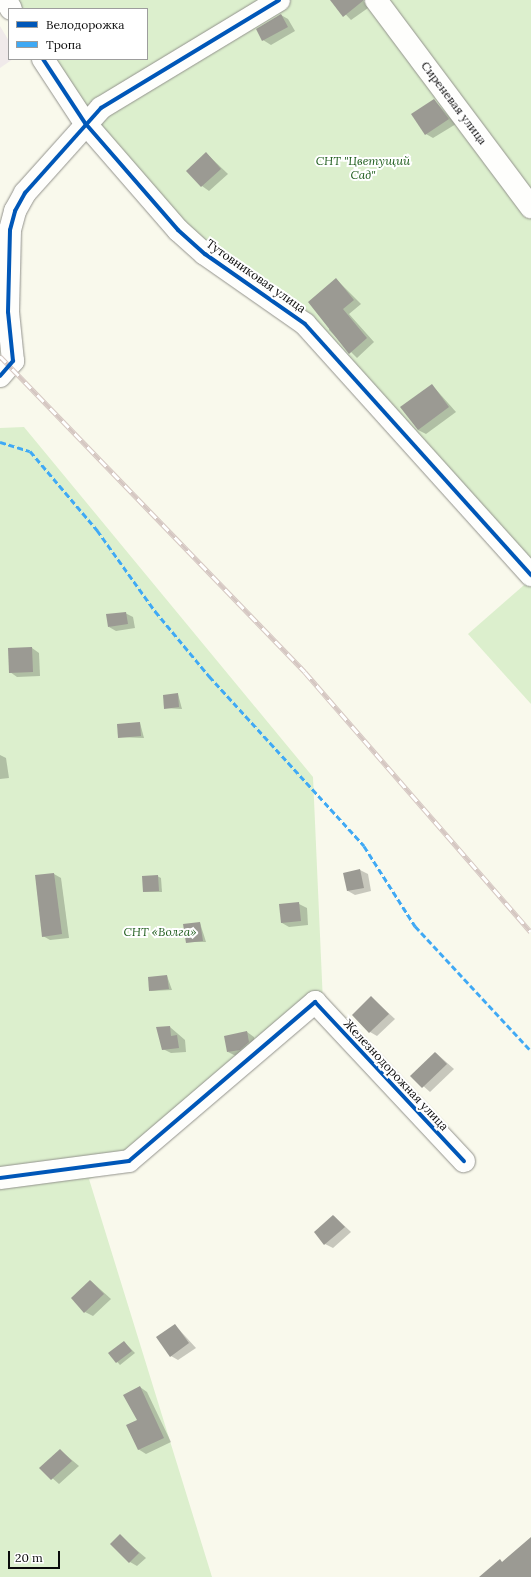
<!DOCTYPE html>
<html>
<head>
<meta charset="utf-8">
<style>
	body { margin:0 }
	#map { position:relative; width:531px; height:1577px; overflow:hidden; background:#f9f9ec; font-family:Lora,serif }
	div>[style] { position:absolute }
	.industrial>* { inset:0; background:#f0eaea }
	.green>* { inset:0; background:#dcefcd }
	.shadow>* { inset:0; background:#0003 }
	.building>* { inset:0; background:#9b9a93 }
	.roads { filter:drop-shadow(0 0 1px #92928c) drop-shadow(0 0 1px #92928c) }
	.minor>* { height:22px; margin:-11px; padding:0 11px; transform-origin:11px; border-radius:11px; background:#fefefc }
	.rail>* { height:4.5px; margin-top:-2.25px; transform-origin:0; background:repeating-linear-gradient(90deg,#fff 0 9px,#d5c7c2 0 18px); box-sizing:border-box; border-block:1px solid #d5c7c2 }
	.quiet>* { height:3px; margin-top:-1.5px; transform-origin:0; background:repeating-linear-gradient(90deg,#3fa9f5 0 6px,transparent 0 9px) }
	.cycleway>* { height:4px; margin:-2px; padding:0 2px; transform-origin:2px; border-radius:2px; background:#0057b8 }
	span { translate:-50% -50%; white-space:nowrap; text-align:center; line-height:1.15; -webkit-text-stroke:4px #fff; paint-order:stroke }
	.street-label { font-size:12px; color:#0a0a0a }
	.park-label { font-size:12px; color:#205e1e; font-style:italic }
	.legend { position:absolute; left:8px; top:8px; width:140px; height:52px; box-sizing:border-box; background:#fff; border:1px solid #9d9d9d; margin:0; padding:5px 7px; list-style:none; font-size:12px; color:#0a0a0a }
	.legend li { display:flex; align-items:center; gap:8px; height:20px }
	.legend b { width:20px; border:1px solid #9d9d9d }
	.scale { position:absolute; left:8px; top:1551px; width:52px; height:18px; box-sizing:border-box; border:2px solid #0a0a0a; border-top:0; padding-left:5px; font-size:12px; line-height:14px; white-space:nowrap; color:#0a0a0a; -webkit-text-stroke:3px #fff; paint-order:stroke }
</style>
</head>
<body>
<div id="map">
	<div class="industrial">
		<i style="clip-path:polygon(0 26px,9px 41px,9px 59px,13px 59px,0 68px)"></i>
	</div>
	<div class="green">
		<i style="clip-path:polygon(1px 0,531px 0,531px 575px,306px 333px,191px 253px,38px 59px,147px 59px,147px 9px,9px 9px)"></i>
		<i style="clip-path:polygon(24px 427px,313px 777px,323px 1003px,143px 1161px,89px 1179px,212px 1577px,0 1577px,0 428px)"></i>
		<i style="clip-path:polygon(531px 579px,531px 704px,468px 634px)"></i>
	</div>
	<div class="shadow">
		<i style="clip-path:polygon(332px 0,363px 0,368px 8px,351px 20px)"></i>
		<i style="clip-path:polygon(281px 15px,288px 19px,295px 31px,271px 45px,263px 40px)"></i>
		<i style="clip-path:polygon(434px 100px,456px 124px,433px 138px,426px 134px)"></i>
		<i style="clip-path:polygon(207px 154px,228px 174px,209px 191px,202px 186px)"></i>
		<i style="clip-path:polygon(336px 279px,361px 304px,349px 314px,374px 342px,357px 358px,329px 330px)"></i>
		<i style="clip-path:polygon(432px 385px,456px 412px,426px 434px,418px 430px)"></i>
		<i style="clip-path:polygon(125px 613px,133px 617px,135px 628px,116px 631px,109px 627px)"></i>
		<i style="clip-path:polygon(32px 648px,39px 653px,40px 676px,17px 677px,10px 672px)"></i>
		<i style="clip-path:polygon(178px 694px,182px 709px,164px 708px)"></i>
		<i style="clip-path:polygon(140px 723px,144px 738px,118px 737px)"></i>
		<i style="clip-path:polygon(0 755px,6px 758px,9px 778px,0 779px)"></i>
		<i style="clip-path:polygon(360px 870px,368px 874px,371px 891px,355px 895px,348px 891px)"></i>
		<i style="clip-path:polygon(54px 874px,61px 878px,69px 938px,50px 940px,43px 936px)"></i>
		<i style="clip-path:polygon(157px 876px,161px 878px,162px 892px,144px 892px)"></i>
		<i style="clip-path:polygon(299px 904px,307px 908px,308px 925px,289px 927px,282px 923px,280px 905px)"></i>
		<i style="clip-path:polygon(200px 923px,206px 942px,187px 942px,184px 925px)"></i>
		<i style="clip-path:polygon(167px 976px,172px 990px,150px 991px)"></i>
		<i style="clip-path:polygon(371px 997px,395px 1019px,377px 1036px,370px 1032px)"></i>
		<i style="clip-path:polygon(170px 1027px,185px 1040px,186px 1052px,171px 1053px,163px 1049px,157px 1028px)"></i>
		<i style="clip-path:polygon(247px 1032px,254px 1037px,256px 1046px,236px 1056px,228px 1052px)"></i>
		<i style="clip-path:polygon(436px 1053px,454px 1069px,430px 1092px,412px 1076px)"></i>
		<i style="clip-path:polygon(334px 1216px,351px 1232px,333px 1248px,325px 1244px)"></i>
		<i style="clip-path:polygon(91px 1281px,111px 1299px,93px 1316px,85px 1312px)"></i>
		<i style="clip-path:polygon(175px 1325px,196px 1348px,178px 1360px,171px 1356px)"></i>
		<i style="clip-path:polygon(124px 1342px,135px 1353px,120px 1365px,109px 1353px)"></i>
		<i style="clip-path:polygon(140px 1387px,147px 1392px,171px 1442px,146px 1454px,138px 1449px)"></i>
		<i style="clip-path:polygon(60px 1450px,79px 1466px,59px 1484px,41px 1468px)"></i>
		<i style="clip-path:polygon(120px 1536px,146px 1558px,137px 1566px,130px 1562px)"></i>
	</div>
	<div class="building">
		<i style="clip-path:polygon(330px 0,364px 0,343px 17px)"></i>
		<i style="clip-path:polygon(281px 14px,288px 27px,262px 41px,256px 29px)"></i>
		<i style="clip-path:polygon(434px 99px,449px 119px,425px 135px,411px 114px)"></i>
		<i style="clip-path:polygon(206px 152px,221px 169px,201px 187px,186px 171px)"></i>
		<i style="clip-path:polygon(336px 278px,354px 300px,343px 309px,367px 338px,349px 354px,308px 302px)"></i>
		<i style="clip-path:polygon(432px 384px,449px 407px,418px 430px,400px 407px)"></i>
		<i style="clip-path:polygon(126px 612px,128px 624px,108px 627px,106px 614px)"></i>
		<i style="clip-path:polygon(32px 647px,33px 672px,9px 673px,8px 648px)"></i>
		<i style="clip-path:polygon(178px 693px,179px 707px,164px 709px,163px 695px)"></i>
		<i style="clip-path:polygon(140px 722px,141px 736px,118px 738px,117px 724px)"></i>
		<i style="clip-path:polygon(360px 869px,364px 888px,347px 891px,343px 873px)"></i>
		<i style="clip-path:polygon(54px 873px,62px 934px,42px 937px,35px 875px)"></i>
		<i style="clip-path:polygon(158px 875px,159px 891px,143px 892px,142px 876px)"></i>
		<i style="clip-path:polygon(299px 902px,301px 921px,281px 923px,279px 904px)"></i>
		<i style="clip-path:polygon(200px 922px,203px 941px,186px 943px,183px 924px)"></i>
		<i style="clip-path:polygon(167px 975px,169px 989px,149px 991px,148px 977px)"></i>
		<i style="clip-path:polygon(371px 996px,389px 1014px,369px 1033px,352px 1015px)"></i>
		<i style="clip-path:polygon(170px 1026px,171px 1036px,177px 1035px,179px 1048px,162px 1050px,156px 1027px)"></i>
		<i style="clip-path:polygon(247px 1031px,249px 1042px,240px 1050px,227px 1052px,224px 1036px)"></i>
		<i style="clip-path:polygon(435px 1052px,447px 1064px,422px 1088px,410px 1076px)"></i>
		<i style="clip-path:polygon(333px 1215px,345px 1227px,324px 1245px,314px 1232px)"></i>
		<i style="clip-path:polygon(90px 1280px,104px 1294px,84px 1313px,71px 1298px)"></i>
		<i style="clip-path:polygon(175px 1324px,189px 1343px,170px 1357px,156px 1337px)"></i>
		<i style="clip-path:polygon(124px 1341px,132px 1351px,116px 1363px,108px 1353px)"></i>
		<i style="clip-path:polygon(140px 1386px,164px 1438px,138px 1450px,126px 1425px,137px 1420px,123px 1395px)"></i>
		<i style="clip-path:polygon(60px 1449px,72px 1461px,51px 1480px,39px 1468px)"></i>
		<i style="clip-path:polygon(120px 1534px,139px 1553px,129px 1563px,110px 1544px)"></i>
		<i style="clip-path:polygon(531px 1537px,531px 1577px,479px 1577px,500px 1559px,502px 1562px)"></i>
	</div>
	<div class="roads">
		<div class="minor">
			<i style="left:6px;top:0;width:10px;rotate:61deg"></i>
			<i style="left:376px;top:0;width:259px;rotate:53.2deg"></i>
			<i style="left:43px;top:59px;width:77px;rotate:56.7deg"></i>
			<i style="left:85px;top:123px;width:142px;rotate:49deg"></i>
			<i style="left:178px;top:230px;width:36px;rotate:42deg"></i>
			<i style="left:205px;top:254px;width:122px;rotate:35deg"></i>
			<i style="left:305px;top:324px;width:338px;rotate:48deg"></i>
			<i style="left:0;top:376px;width:20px;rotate:-49deg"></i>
			<i style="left:13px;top:361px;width:49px;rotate:-95.8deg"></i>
			<i style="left:8px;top:312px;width:82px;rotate:-88.6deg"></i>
			<i style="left:10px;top:230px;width:20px;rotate:-75deg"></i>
			<i style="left:15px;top:211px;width:21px;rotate:-61deg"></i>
			<i style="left:25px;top:193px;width:114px;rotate:-48.2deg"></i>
			<i style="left:101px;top:108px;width:208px;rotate:-31.2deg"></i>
			<i style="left:0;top:1178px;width:130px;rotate:-7.5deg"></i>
			<i style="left:129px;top:1161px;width:245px;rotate:-40.5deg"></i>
			<i style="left:315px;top:1002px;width:218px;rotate:46.9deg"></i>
		</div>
	</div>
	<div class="rail">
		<i style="left:0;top:356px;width:439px;rotate:46deg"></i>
		<i style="left:305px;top:672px;width:344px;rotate:49deg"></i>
	</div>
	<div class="quiet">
		<i style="left:0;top:442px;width:31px;rotate:17deg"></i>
		<i style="left:30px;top:451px;width:104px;rotate:49.7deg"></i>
		<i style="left:97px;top:530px;width:100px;rotate:54.4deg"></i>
		<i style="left:155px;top:611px;width:85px;rotate:50.3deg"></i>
		<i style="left:209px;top:676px;width:230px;rotate:47.6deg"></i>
		<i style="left:364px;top:846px;width:95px;rotate:57.5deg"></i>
		<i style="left:415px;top:926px;width:171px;rotate:47.1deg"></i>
	</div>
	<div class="cycleway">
		<i style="left:43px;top:59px;width:77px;rotate:56.7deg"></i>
		<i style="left:85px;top:123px;width:142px;rotate:49deg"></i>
		<i style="left:178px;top:230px;width:36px;rotate:42deg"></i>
		<i style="left:205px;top:254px;width:122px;rotate:35deg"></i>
		<i style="left:305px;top:324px;width:338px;rotate:48deg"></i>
		<i style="left:0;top:376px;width:20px;rotate:-49deg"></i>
		<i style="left:13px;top:361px;width:49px;rotate:-95.8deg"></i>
		<i style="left:8px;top:312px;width:82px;rotate:-88.6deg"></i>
		<i style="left:10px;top:230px;width:20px;rotate:-75deg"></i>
		<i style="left:15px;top:211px;width:21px;rotate:-61deg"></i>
		<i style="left:25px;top:193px;width:114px;rotate:-48.2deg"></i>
		<i style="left:101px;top:108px;width:208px;rotate:-31.2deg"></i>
		<i style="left:0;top:1178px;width:130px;rotate:-7.5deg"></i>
		<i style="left:129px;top:1161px;width:245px;rotate:-40.5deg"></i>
		<i style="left:315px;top:1002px;width:218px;rotate:46.9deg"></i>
	</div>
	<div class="street-label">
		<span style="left:454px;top:103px;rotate:53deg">Сиреневая улица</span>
		<span style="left:256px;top:276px;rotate:35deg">Тутовниковая улица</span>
		<span style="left:396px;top:1075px;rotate:47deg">Железнодорожная улица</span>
	</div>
	<div class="park-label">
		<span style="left:363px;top:168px">СНТ "Цветущий<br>Сад"</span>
		<span style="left:160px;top:932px">СНТ «Волга»</span>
	</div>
	<ul class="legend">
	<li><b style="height:5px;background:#0057b8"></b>Велодорожка</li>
	<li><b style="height:5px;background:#3fa9f5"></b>Тропа</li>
	</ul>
	<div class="scale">20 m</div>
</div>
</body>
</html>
